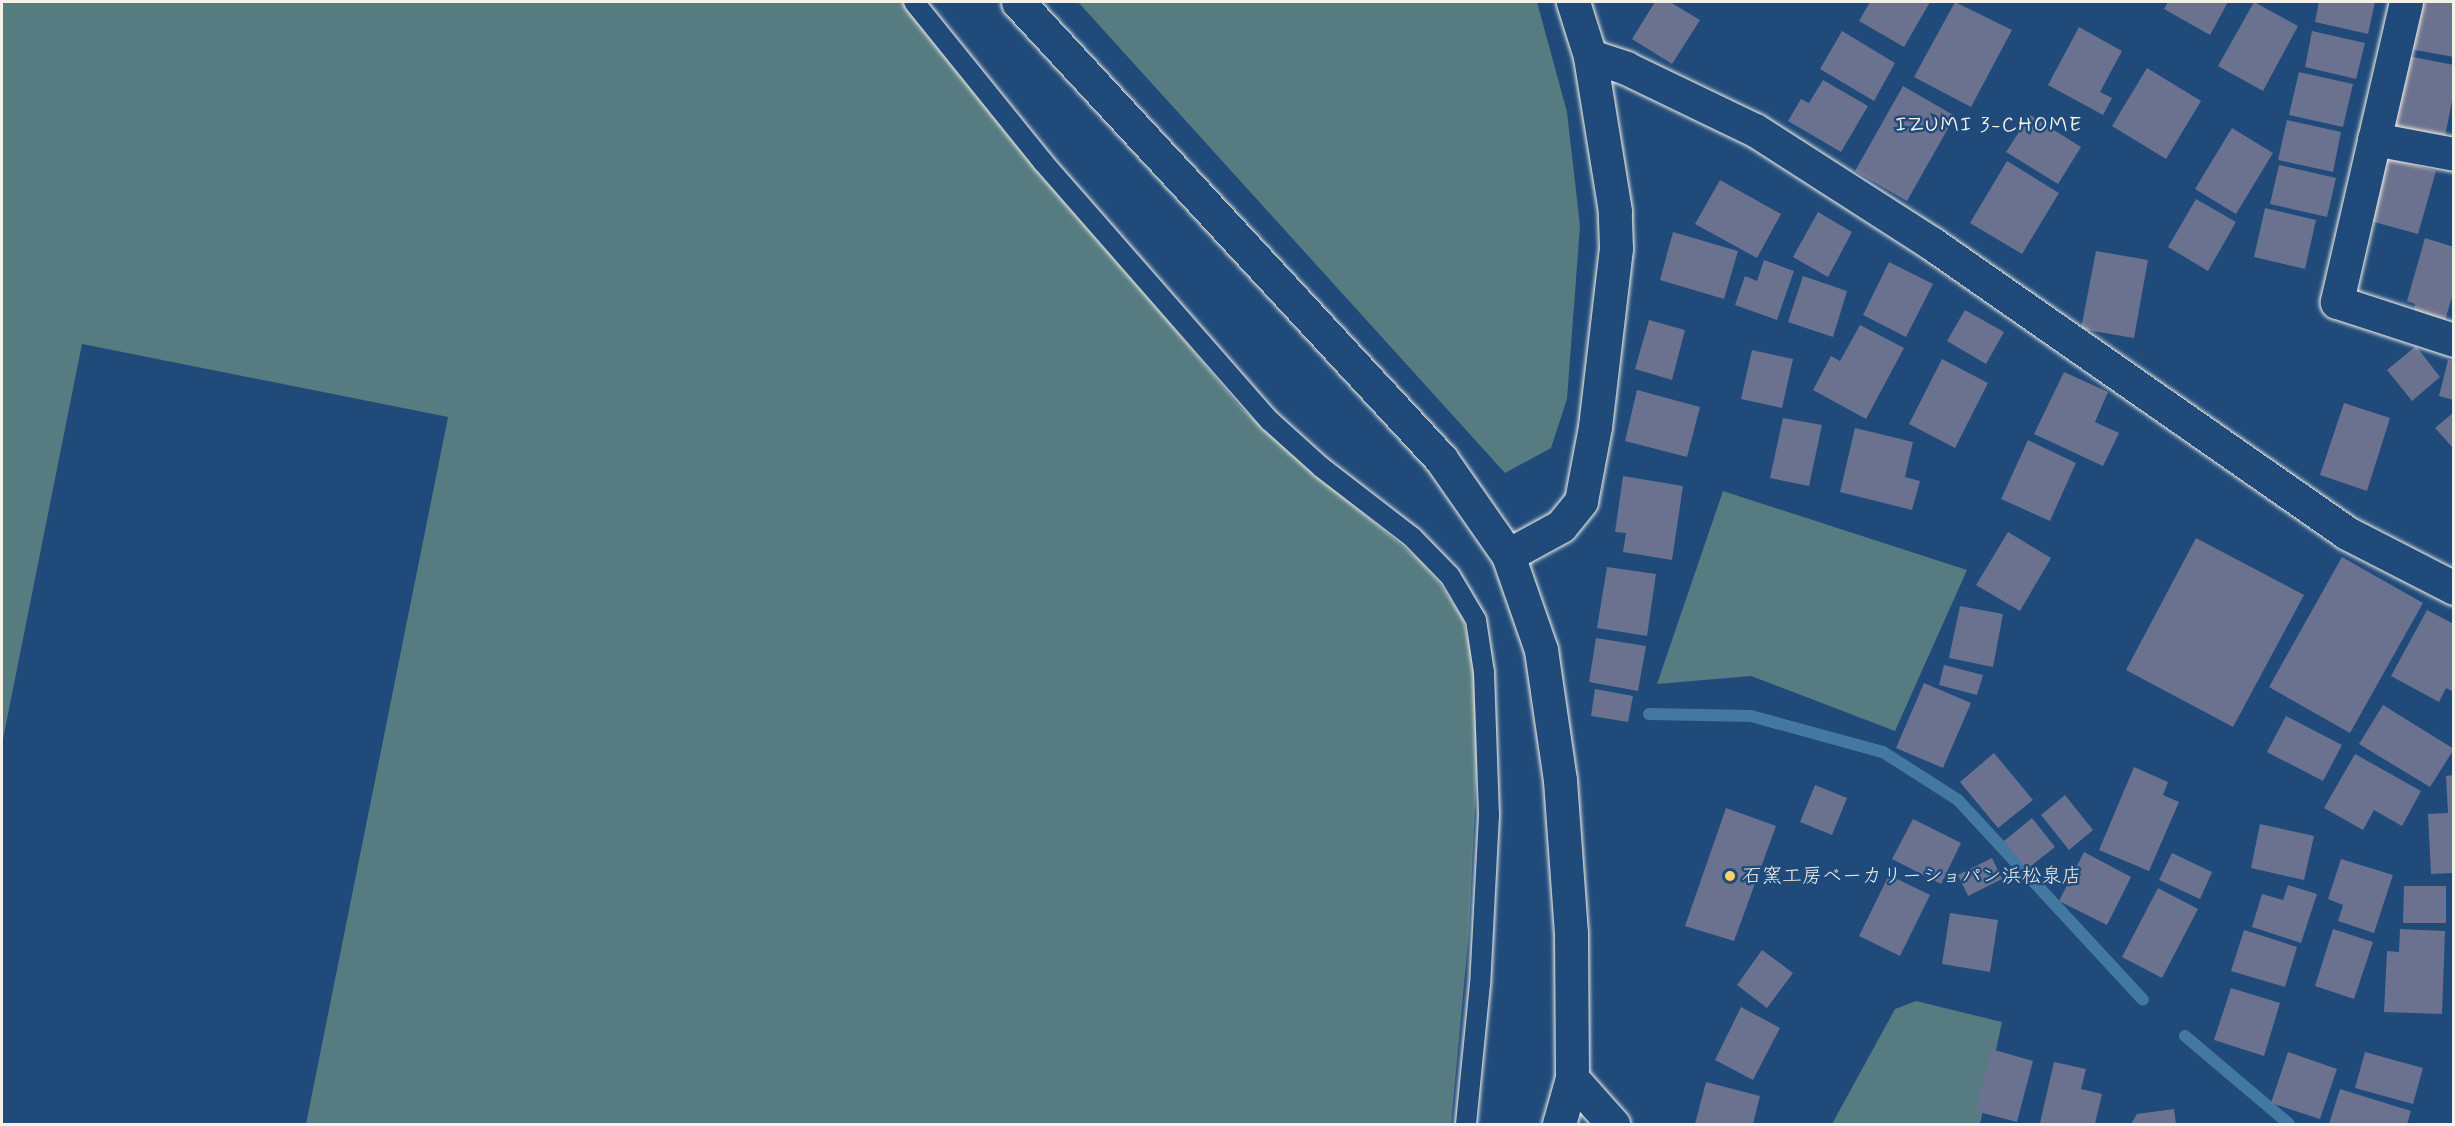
<!DOCTYPE html>
<html>
<head>
<meta charset="utf-8">
<style>
	body { margin:0 }
	#map { position:relative; width:2455px; height:1126px; overflow:hidden; background:#1f4a7a; font-family:Mynerve,"Klee One",sans-serif }
	div>[style] { position:absolute }
	.green>* { inset:0; background:#567b81 }
	.stream>* { height:12px; margin:-6px; padding:0 6px; transform-origin:6px; border-radius:6px; background:#4378a0 }
	.building>* { inset:0; background:#6b728f }
	.roads { filter:drop-shadow(0 0 2px #f4f1e8) drop-shadow(0 0 2px #f4f1e8) }
	.service>* { height:20px; margin:-10px; padding:0 10px; transform-origin:10px; border-radius:10px; background:#1f4a7a }
	.minor>* { height:33px; margin:-16.5px; padding:0 16.5px; transform-origin:16.5px; border-radius:16.5px; background:#1f4a7a }
	.tertiary>* { height:33px; margin:-16.5px; padding:0 16.5px; transform-origin:16.5px; border-radius:16.5px; background:#1f4a7a }
	.dots>* { width:16px; height:16px; translate:-50% -50%; box-sizing:border-box; border:3px solid #1f4a7a; border-radius:50% }
	span { translate:-50% -50%; white-space:nowrap; text-align:center; line-height:1.15; -webkit-text-stroke:5px #1f4a7a; paint-order:stroke }
	.poi-label { font-size:20px; color:#f4f1e8 }
	.left { translate:0 -50%; text-align:left }
	.neighbourhood-label { font-size:21px; color:#f4f1e8; letter-spacing:1.5px }
	.frame { position:absolute; inset:0; border:3px solid #f4f1e8; pointer-events:none }
</style>
</head>
<body>
<div id="map">
	<div class="green">
		<i style="clip-path:polygon(2px 2px,903px 2px,1239px 406px,1284px 447px,1419px 560px,1438px 581px,1463px 619px,1475px 665px,1479px 720px,1469px 931px,1451px 1124px,306px 1124px,448px 417px,82px 344px,2px 744px)"></i>
		<i style="clip-path:polygon(1078px 2px,1537px 2px,1567px 112px,1580px 226px,1567px 399px,1551px 448px,1505px 473px)"></i>
		<i style="clip-path:polygon(1723px 491px,1967px 570px,1895px 731px,1751px 676px,1657px 684px)"></i>
		<i style="clip-path:polygon(1916px 1001px,2002px 1022px,1980px 1124px,1832px 1124px,1895px 1009px)"></i>
	</div>
	<div class="stream">
		<i style="left:1649px;top:714px;width:102px;rotate:1.1deg"></i>
		<i style="left:1751px;top:716px;width:137px;rotate:15.3deg"></i>
		<i style="left:1883px;top:752px;width:89px;rotate:32.6deg"></i>
		<i style="left:1958px;top:800px;width:272px;rotate:47.2deg"></i>
		<i style="left:2185px;top:1036px;width:136px;rotate:40.2deg"></i>
	</div>
	<div class="building">
		<i style="clip-path:polygon(1655px 2px,1670px 2px,1700px 20px,1672px 64px,1632px 39px)"></i>
		<i style="clip-path:polygon(1870px 2px,1930px 2px,1904px 47px,1859px 21px)"></i>
		<i style="clip-path:polygon(1955px 2px,2012px 30px,1971px 107px,1914px 77px)"></i>
		<i style="clip-path:polygon(2168px 2px,2228px 2px,2210px 35px,2164px 9px)"></i>
		<i style="clip-path:polygon(2254px 2px,2298px 26px,2263px 91px,2218px 66px)"></i>
		<i style="clip-path:polygon(2319px 2px,2375px 2px,2368px 34px,2315px 22px)"></i>
		<i style="clip-path:polygon(2419px 2px,2454px 2px,2454px 57px,2410px 49px)"></i>
		<i style="clip-path:polygon(2079px 27px,2122px 51px,2100px 92px,2112px 98px,2103px 115px,2048px 85px)"></i>
		<i style="clip-path:polygon(1842px 31px,1895px 63px,1874px 101px,1820px 69px)"></i>
		<i style="clip-path:polygon(2312px 31px,2365px 43px,2356px 79px,2305px 67px)"></i>
		<i style="clip-path:polygon(2408px 56px,2454px 65px,2454px 91px,2445px 137px,2394px 127px)"></i>
		<i style="clip-path:polygon(2147px 68px,2201px 101px,2166px 159px,2112px 126px)"></i>
		<i style="clip-path:polygon(2299px 72px,2353px 84px,2343px 127px,2289px 115px)"></i>
		<i style="clip-path:polygon(1823px 80px,1868px 106px,1841px 152px,1788px 121px,1801px 99px,1809px 103px)"></i>
		<i style="clip-path:polygon(1903px 86px,1955px 116px,1907px 201px,1855px 171px)"></i>
		<i style="clip-path:polygon(2030px 115px,2081px 147px,2058px 184px,2006px 152px)"></i>
		<i style="clip-path:polygon(2287px 120px,2341px 132px,2333px 172px,2278px 160px)"></i>
		<i style="clip-path:polygon(2232px 128px,2273px 153px,2236px 214px,2195px 189px)"></i>
		<i style="clip-path:polygon(2384px 157px,2436px 171px,2418px 234px,2367px 220px)"></i>
		<i style="clip-path:polygon(2007px 161px,2059px 193px,2022px 254px,1970px 223px)"></i>
		<i style="clip-path:polygon(2279px 165px,2336px 178px,2327px 217px,2270px 204px)"></i>
		<i style="clip-path:polygon(1720px 180px,1781px 214px,1757px 258px,1695px 224px)"></i>
		<i style="clip-path:polygon(2196px 199px,2236px 222px,2208px 271px,2168px 247px)"></i>
		<i style="clip-path:polygon(2265px 208px,2316px 220px,2305px 269px,2254px 257px)"></i>
		<i style="clip-path:polygon(1818px 212px,1852px 232px,1828px 277px,1793px 257px)"></i>
		<i style="clip-path:polygon(1673px 232px,1738px 251px,1724px 299px,1660px 280px)"></i>
		<i style="clip-path:polygon(2425px 238px,2454px 247px,2454px 290px,2444px 324px,2413px 314px,2415px 304px,2407px 301px)"></i>
		<i style="clip-path:polygon(2096px 251px,2148px 260px,2134px 338px,2081px 329px)"></i>
		<i style="clip-path:polygon(1764px 260px,1794px 271px,1777px 320px,1735px 305px,1745px 276px,1757px 281px)"></i>
		<i style="clip-path:polygon(1889px 262px,1933px 284px,1906px 337px,1863px 315px)"></i>
		<i style="clip-path:polygon(1803px 276px,1847px 291px,1833px 337px,1788px 322px)"></i>
		<i style="clip-path:polygon(1965px 310px,2004px 332px,1986px 364px,1947px 341px)"></i>
		<i style="clip-path:polygon(1649px 320px,1685px 330px,1672px 380px,1635px 369px)"></i>
		<i style="clip-path:polygon(1860px 325px,1904px 348px,1866px 419px,1813px 390px,1831px 356px,1840px 361px)"></i>
		<i style="clip-path:polygon(2416px 346px,2440px 377px,2412px 401px,2387px 370px)"></i>
		<i style="clip-path:polygon(1752px 350px,1793px 359px,1782px 408px,1741px 399px)"></i>
		<i style="clip-path:polygon(1942px 359px,1988px 383px,1955px 448px,1909px 424px)"></i>
		<i style="clip-path:polygon(2448px 360px,2454px 361px,2454px 400px,2439px 396px)"></i>
		<i style="clip-path:polygon(2064px 372px,2108px 392px,2095px 422px,2119px 433px,2103px 466px,2034px 434px)"></i>
		<i style="clip-path:polygon(1637px 390px,1700px 407px,1687px 457px,1625px 441px)"></i>
		<i style="clip-path:polygon(2344px 403px,2390px 418px,2367px 491px,2320px 475px)"></i>
		<i style="clip-path:polygon(2454px 412px,2454px 449px,2435px 428px)"></i>
		<i style="clip-path:polygon(1783px 418px,1822px 425px,1809px 486px,1770px 478px)"></i>
		<i style="clip-path:polygon(1855px 428px,1913px 442px,1905px 477px,1920px 481px,1912px 510px,1840px 492px)"></i>
		<i style="clip-path:polygon(2028px 440px,2076px 463px,2050px 521px,2001px 499px)"></i>
		<i style="clip-path:polygon(1623px 476px,1683px 486px,1672px 560px,1623px 552px,1626px 533px,1615px 532px)"></i>
		<i style="clip-path:polygon(2008px 532px,2051px 558px,2020px 611px,1976px 585px)"></i>
		<i style="clip-path:polygon(2196px 538px,2304px 595px,2233px 727px,2126px 670px)"></i>
		<i style="clip-path:polygon(2342px 557px,2423px 603px,2350px 733px,2269px 687px)"></i>
		<i style="clip-path:polygon(1607px 567px,1656px 574px,1647px 636px,1597px 628px)"></i>
		<i style="clip-path:polygon(1960px 606px,2003px 614px,1993px 667px,1949px 658px)"></i>
		<i style="clip-path:polygon(2427px 610px,2454px 624px,2454px 692px,2446px 688px,2439px 702px,2391px 676px)"></i>
		<i style="clip-path:polygon(1596px 638px,1646px 646px,1638px 691px,1589px 682px)"></i>
		<i style="clip-path:polygon(1944px 665px,1983px 675px,1977px 695px,1939px 685px)"></i>
		<i style="clip-path:polygon(1924px 683px,1971px 703px,1943px 768px,1896px 748px)"></i>
		<i style="clip-path:polygon(1595px 689px,1633px 696px,1628px 722px,1591px 716px)"></i>
		<i style="clip-path:polygon(2383px 705px,2454px 749px,2430px 787px,2359px 744px)"></i>
		<i style="clip-path:polygon(2286px 716px,2342px 745px,2323px 781px,2267px 752px)"></i>
		<i style="clip-path:polygon(1994px 753px,2033px 800px,1998px 828px,1960px 782px)"></i>
		<i style="clip-path:polygon(2355px 754px,2421px 791px,2402px 826px,2374px 810px,2363px 830px,2324px 808px)"></i>
		<i style="clip-path:polygon(2134px 767px,2168px 782px,2163px 795px,2179px 802px,2149px 871px,2099px 850px)"></i>
		<i style="clip-path:polygon(2454px 775px,2454px 873px,2431px 874px,2428px 814px,2448px 813px,2446px 776px)"></i>
		<i style="clip-path:polygon(1815px 785px,1847px 798px,1832px 835px,1800px 822px)"></i>
		<i style="clip-path:polygon(2065px 795px,2093px 830px,2069px 850px,2041px 815px)"></i>
		<i style="clip-path:polygon(1726px 808px,1776px 826px,1734px 941px,1685px 926px)"></i>
		<i style="clip-path:polygon(2032px 818px,2055px 847px,2027px 869px,2004px 841px)"></i>
		<i style="clip-path:polygon(1913px 819px,1961px 843px,1941px 884px,1892px 859px)"></i>
		<i style="clip-path:polygon(2260px 824px,2314px 836px,2304px 880px,2251px 868px)"></i>
		<i style="clip-path:polygon(2084px 852px,2131px 877px,2107px 925px,2059px 901px)"></i>
		<i style="clip-path:polygon(2172px 853px,2212px 872px,2200px 899px,2159px 880px)"></i>
		<i style="clip-path:polygon(1992px 858px,2002px 879px,1968px 896px,1958px 875px)"></i>
		<i style="clip-path:polygon(2341px 859px,2393px 875px,2374px 933px,2338px 921px,2343px 905px,2328px 899px)"></i>
		<i style="clip-path:polygon(1889px 875px,1930px 895px,1900px 956px,1859px 936px)"></i>
		<i style="clip-path:polygon(2288px 885px,2317px 894px,2301px 943px,2252px 927px,2262px 894px,2283px 900px)"></i>
		<i style="clip-path:polygon(2404px 886px,2446px 886px,2446px 923px,2403px 923px)"></i>
		<i style="clip-path:polygon(2158px 888px,2198px 909px,2162px 978px,2122px 957px)"></i>
		<i style="clip-path:polygon(1950px 913px,1998px 920px,1990px 972px,1942px 964px)"></i>
		<i style="clip-path:polygon(2333px 929px,2373px 942px,2354px 999px,2315px 986px)"></i>
		<i style="clip-path:polygon(2400px 929px,2445px 931px,2442px 1014px,2384px 1012px,2387px 951px,2399px 952px)"></i>
		<i style="clip-path:polygon(2244px 930px,2297px 947px,2285px 987px,2231px 971px)"></i>
		<i style="clip-path:polygon(1762px 950px,1793px 973px,1767px 1008px,1737px 985px)"></i>
		<i style="clip-path:polygon(2231px 988px,2280px 1003px,2264px 1056px,2214px 1040px)"></i>
		<i style="clip-path:polygon(1741px 1007px,1780px 1028px,1753px 1080px,1715px 1060px)"></i>
		<i style="clip-path:polygon(1991px 1049px,2033px 1061px,2017px 1122px,1975px 1111px)"></i>
		<i style="clip-path:polygon(2288px 1052px,2337px 1069px,2320px 1119px,2271px 1103px)"></i>
		<i style="clip-path:polygon(2365px 1052px,2423px 1068px,2413px 1104px,2355px 1088px)"></i>
		<i style="clip-path:polygon(2054px 1062px,2086px 1069px,2081px 1089px,2102px 1094px,2095px 1124px,2040px 1123px)"></i>
		<i style="clip-path:polygon(1706px 1082px,1760px 1096px,1753px 1124px,1695px 1124px)"></i>
		<i style="clip-path:polygon(2340px 1089px,2411px 1111px,2407px 1124px,2329px 1124px)"></i>
		<i style="clip-path:polygon(2174px 1109px,2176px 1124px,2131px 1124px,2137px 1114px)"></i>
	</div>
	<div class="roads">
		<div class="service">
			<i style="left:914px;top:2px;width:206px;rotate:51.1deg"></i>
			<i style="left:1043px;top:162px;width:344px;rotate:48.8deg"></i>
			<i style="left:1270px;top:421px;width:69px;rotate:42deg"></i>
			<i style="left:1321px;top:467px;width:115px;rotate:37.6deg"></i>
			<i style="left:1412px;top:537px;width:54px;rotate:45.7deg"></i>
			<i style="left:1450px;top:576px;width:51px;rotate:59.4deg"></i>
			<i style="left:1476px;top:620px;width:53px;rotate:81.3deg"></i>
			<i style="left:1484px;top:672px;width:143px;rotate:88deg"></i>
			<i style="left:1489px;top:815px;width:169px;rotate:93deg"></i>
			<i style="left:1480px;top:984px;width:141px;rotate:95.7deg"></i>
		</div>
		<div class="minor">
			<i style="left:2406px;top:2px;width:308px;rotate:103deg"></i>
			<i style="left:2337px;top:302px;width:123px;rotate:18deg"></i>
			<i style="left:1590px;top:56px;width:38px;rotate:18deg"></i>
			<i style="left:1626px;top:68px;width:143px;rotate:25.7deg"></i>
			<i style="left:1755px;top:130px;width:209px;rotate:32.7deg"></i>
			<i style="left:1931px;top:243px;width:507px;rotate:34.88deg"></i>
			<i style="left:2347px;top:533px;width:120px;rotate:27.2deg"></i>
			<i style="left:2374px;top:139px;width:81px;rotate:10.6deg"></i>
		</div>
		<div class="tertiary">
			<i style="left:1018px;top:2px;width:623px;rotate:47.21deg"></i>
			<i style="left:1441px;top:459px;width:117px;rotate:55.1deg"></i>
			<i style="left:1508px;top:555px;width:101px;rotate:70.8deg"></i>
			<i style="left:1541px;top:650px;width:131px;rotate:81.7deg"></i>
			<i style="left:1560px;top:780px;width:153px;rotate:85.9deg"></i>
			<i style="left:1571px;top:933px;width:145px;rotate:89.6deg"></i>
			<i style="left:1572px;top:1078px;width:48px;rotate:105.8deg"></i>
			<i style="left:1508px;top:555px;width:60px;rotate:-28.7deg"></i>
			<i style="left:1561px;top:526px;width:32px;rotate:-51deg"></i>
			<i style="left:1581px;top:501px;width:75px;rotate:-79.3deg"></i>
			<i style="left:1595px;top:427px;width:180px;rotate:-83.3deg"></i>
			<i style="left:1616px;top:248px;width:37px;rotate:-92deg"></i>
			<i style="left:1615px;top:211px;width:157px;rotate:-99.2deg"></i>
			<i style="left:1590px;top:56px;width:57px;rotate:-107.5deg"></i>
			<i style="left:1572px;top:1078px;width:62px;rotate:48.3deg"></i>
		</div>
	</div>
	<div class="dots">
		<i style="left:1730px;top:876px;background:#ffd166"></i>
	</div>
	<div class="poi-label">
		<span class="left" style="left:1742px;top:876px">石窯工房ベーカリーショパン浜松泉店</span>
	</div>
	<div class="neighbourhood-label">
		<span style="left:1989px;top:125px">IZUMI 3-CHOME</span>
	</div>
	<div class="frame"></div>
</div>
</body>
</html>
